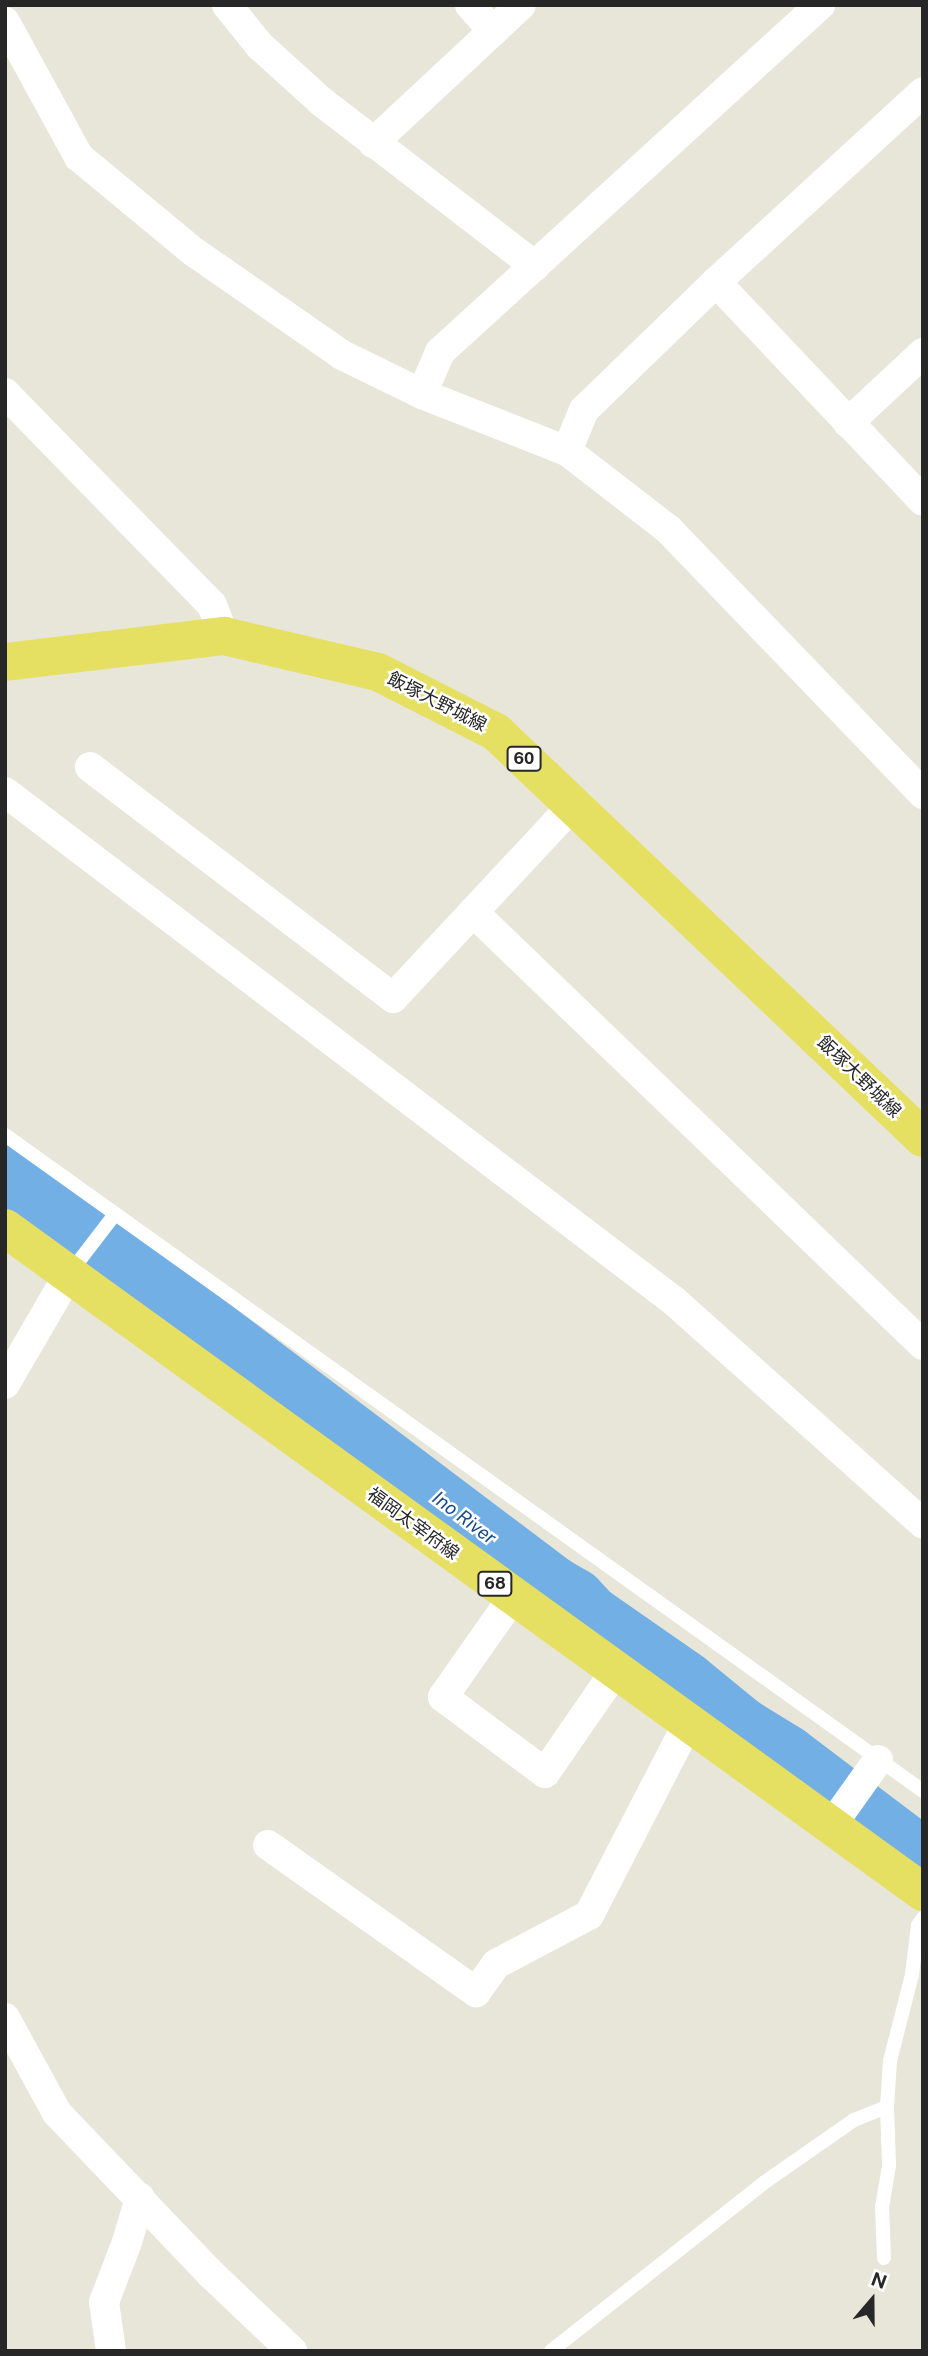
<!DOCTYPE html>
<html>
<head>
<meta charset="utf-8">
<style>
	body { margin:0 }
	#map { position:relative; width:928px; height:2356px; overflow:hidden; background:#e8e5d9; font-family:"Public Sans","Noto Sans JP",sans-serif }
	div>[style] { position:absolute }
	.river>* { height:65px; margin:-32.5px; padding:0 32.5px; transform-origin:32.5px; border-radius:32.5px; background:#72afe4 }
	.lane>* { height:14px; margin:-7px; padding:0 7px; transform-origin:7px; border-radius:7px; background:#fff }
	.street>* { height:30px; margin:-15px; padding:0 15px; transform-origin:15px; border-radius:15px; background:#fff }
	.primary>* { height:38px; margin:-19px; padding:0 19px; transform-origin:19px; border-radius:19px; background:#e5e061 }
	span { translate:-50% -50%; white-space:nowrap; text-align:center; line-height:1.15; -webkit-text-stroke:5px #fff; paint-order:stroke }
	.shield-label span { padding:2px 5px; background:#fff; border:2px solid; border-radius:5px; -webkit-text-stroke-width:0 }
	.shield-label { font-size:16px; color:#272727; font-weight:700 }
	.street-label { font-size:18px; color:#272727 }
	.water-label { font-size:19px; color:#174c8b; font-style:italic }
	.frame { position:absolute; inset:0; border:7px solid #272727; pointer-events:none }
	.north { position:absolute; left:837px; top:2265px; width:70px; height:70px; -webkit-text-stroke:5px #fff; paint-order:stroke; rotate:20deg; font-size:19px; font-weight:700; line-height:28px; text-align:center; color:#272727 }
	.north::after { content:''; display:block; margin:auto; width:24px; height:32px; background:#272727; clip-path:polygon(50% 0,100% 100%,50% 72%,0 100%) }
</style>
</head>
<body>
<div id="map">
	<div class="river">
		<i style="left:5px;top:1175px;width:685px;rotate:37.05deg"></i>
		<i style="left:552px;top:1588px;width:24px;rotate:30deg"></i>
		<i style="left:573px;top:1600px;width:23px;rotate:47deg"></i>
		<i style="left:589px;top:1617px;width:116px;rotate:34.8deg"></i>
		<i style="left:684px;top:1683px;width:72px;rotate:39.4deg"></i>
		<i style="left:740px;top:1729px;width:52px;rotate:31.5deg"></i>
		<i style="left:784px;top:1756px;width:174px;rotate:37.1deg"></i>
	</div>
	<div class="lane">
		<i style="left:5px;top:1135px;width:1128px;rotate:35.55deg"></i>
		<i style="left:69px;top:1274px;width:76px;rotate:-52.5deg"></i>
		<i style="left:884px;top:2258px;width:51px;rotate:-92.2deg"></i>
		<i style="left:882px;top:2207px;width:42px;rotate:-80.3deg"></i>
		<i style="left:889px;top:2166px;width:59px;rotate:-91.9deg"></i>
		<i style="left:887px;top:2107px;width:46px;rotate:-86.3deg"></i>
		<i style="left:890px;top:2061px;width:89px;rotate:-75.7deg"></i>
		<i style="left:912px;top:1975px;width:50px;rotate:-83.2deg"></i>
		<i style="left:918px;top:1925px;width:9px;rotate:-54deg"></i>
		<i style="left:551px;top:2351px;width:273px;rotate:-38.3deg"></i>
		<i style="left:765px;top:2182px;width:108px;rotate:-34.9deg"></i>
		<i style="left:854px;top:2120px;width:35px;rotate:-22deg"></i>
	</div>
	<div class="street">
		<i style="left:227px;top:5px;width:53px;rotate:51.2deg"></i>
		<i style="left:260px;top:46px;width:84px;rotate:42.1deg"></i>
		<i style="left:322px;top:102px;width:269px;rotate:37.6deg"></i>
		<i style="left:470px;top:5px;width:35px;rotate:49deg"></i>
		<i style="left:5px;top:22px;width:154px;rotate:61.3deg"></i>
		<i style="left:79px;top:157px;width:149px;rotate:39.6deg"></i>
		<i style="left:194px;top:252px;width:180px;rotate:34.8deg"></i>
		<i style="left:342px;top:355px;width:89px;rotate:26deg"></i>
		<i style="left:422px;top:394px;width:156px;rotate:21.5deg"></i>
		<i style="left:567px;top:451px;width:128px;rotate:37.7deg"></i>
		<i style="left:668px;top:529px;width:368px;rotate:46.1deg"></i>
		<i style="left:373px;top:143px;width:202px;rotate:-43deg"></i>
		<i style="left:716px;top:282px;width:301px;rotate:46.6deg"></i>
		<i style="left:5px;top:393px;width:296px;rotate:45.7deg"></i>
		<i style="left:212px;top:605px;width:33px;rotate:69deg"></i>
		<i style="left:422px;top:394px;width:46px;rotate:-66.8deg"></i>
		<i style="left:440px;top:352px;width:515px;rotate:-42.4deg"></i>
		<i style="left:848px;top:423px;width:103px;rotate:-43deg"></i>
		<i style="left:567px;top:451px;width:44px;rotate:-67.5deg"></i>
		<i style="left:584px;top:410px;width:184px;rotate:-44.1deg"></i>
		<i style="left:716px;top:282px;width:281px;rotate:-42.5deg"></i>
		<i style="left:90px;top:767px;width:381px;rotate:37.3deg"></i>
		<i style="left:393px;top:998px;width:264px;rotate:-47deg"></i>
		<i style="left:5px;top:792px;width:841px;rotate:37.27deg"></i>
		<i style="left:674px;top:1301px;width:334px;rotate:41.8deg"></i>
		<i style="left:473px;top:912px;width:624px;rotate:43.9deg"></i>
		<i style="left:5px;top:1384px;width:127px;rotate:-59.8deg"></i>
		<i style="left:513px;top:1597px;width:122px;rotate:125deg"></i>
		<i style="left:443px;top:1697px;width:127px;rotate:36.7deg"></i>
		<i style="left:545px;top:1773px;width:125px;rotate:-55.4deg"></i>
		<i style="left:831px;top:1826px;width:81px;rotate:-54.5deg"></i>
		<i style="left:268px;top:1845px;width:255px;rotate:35.3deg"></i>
		<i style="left:476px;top:1992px;width:34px;rotate:-54deg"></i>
		<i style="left:496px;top:1964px;width:105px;rotate:-27.8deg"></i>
		<i style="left:589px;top:1915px;width:216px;rotate:-62.7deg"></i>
		<i style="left:5px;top:2018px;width:108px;rotate:61.3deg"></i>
		<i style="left:57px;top:2113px;width:223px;rotate:46.3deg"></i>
		<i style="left:211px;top:2274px;width:112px;rotate:43.5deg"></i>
		<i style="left:111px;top:2351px;width:49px;rotate:-98.1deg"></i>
		<i style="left:104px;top:2302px;width:64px;rotate:-69deg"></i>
		<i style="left:127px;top:2242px;width:46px;rotate:-73.5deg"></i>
	</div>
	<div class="primary">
		<i style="left:5px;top:662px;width:221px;rotate:-6.8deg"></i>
		<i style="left:224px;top:636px;width:158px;rotate:13.2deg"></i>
		<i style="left:378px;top:672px;width:132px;rotate:27deg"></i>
		<i style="left:496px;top:732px;width:589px;rotate:43.56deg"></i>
		<i style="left:5px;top:1228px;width:1133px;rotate:35.88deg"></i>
	</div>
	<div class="shield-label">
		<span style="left:524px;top:759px">60</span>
		<span style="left:495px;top:1584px">68</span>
	</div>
	<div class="street-label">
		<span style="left:437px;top:702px;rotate:27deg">飯塚大野城線</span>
		<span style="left:859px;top:1077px;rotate:44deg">飯塚大野城線</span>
		<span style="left:413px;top:1524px;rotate:36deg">福岡太宰府線</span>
	</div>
	<div class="water-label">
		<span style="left:464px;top:1518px;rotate:37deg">Ino River</span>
	</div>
	<div class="frame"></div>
	<div class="north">N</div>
</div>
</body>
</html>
